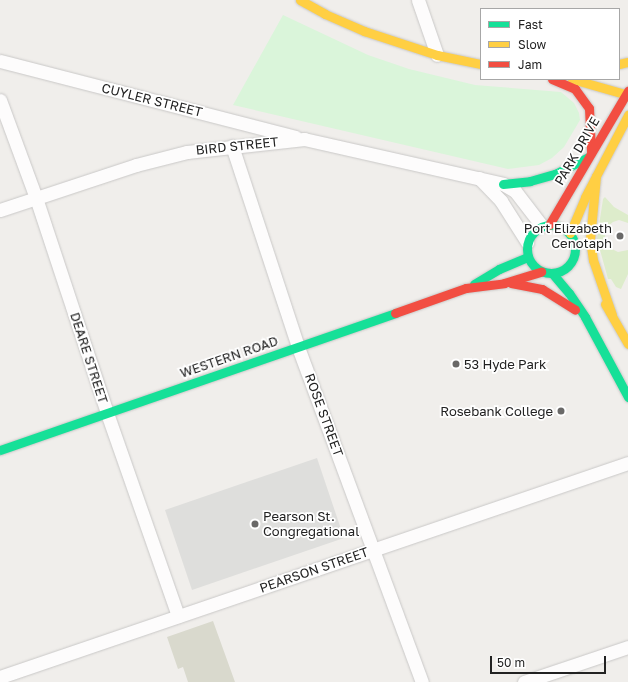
<!DOCTYPE html>
<html>
<head>
<meta charset="utf-8">
<style>
	body { margin:0 }
	#map { position:relative; width:628px; height:682px; overflow:hidden; background:#f0eeeb; font-family:"Golos Text",sans-serif }
	div>[style] { position:absolute }
	.religious>* { inset:0; background:#dededc }
	.construction>* { inset:0; background:#d9d9cd }
	.grass>* { inset:0; background:#ddeccb }
	.park>* { inset:0; background:#daf5da }
	.roads { filter:drop-shadow(0 0 1px #c9c8c7) drop-shadow(0 0 1px #c9c8c7) }
	.street>* { height:13px; margin:-6.5px; padding:0 6.5px; transform-origin:6.5px; border-radius:6.5px; background:#fdfcfc }
	.fast>* { height:9px; margin:-4.5px; padding:0 4.5px; transform-origin:4.5px; border-radius:4.5px; background:#16e098 }
	.fast>.ring { margin:-4.5px; padding:0; box-sizing:content-box; background:none; border:9px solid #16e098; border-radius:50% }
	.slow>* { height:9px; margin:-4.5px; padding:0 4.5px; transform-origin:4.5px; border-radius:4.5px; background:#ffcf43 }
	.jam>* { height:9px; margin:-4.5px; padding:0 4.5px; transform-origin:4.5px; border-radius:4.5px; background:#f24e42 }
	.dots>* { width:11px; height:11px; translate:-50% -50%; box-sizing:border-box; border:2px solid #fff; border-radius:50% }
	span { translate:-50% -50%; white-space:nowrap; text-align:center; line-height:1.15; -webkit-text-stroke:3.5px #fff; paint-order:stroke }
	.street-label { font-size:13px; color:#222 }
	.poi-label { font-size:13px; color:#222 }
	.right { translate:-100% -50%; text-align:right }
	.left { translate:0 -50%; text-align:left }
	.legend { position:absolute; left:480px; top:8px; width:140px; height:72px; box-sizing:border-box; background:#fff; border:1px solid #a7a7a7; margin:0; padding:5px 7px; list-style:none; font-size:12px; color:#222 }
	.legend li { display:flex; align-items:center; gap:8px; height:20px }
	.legend b { width:20px; border:1px solid #a7a7a7 }
	.scale { position:absolute; left:490px; top:656px; width:116px; height:18px; box-sizing:border-box; border:2px solid #222; border-top:0; padding-left:5px; font-size:12px; line-height:14px; white-space:nowrap; color:#222; -webkit-text-stroke:3px #fff; paint-order:stroke }
</style>
</head>
<body>
<div id="map">
	<div class="religious">
		<i style="clip-path:polygon(317px 458px,344px 538px,192px 590px,165px 510px)"></i>
	</div>
	<div class="construction">
		<i style="clip-path:polygon(213px 621px,235px 682px,188px 682px,183px 667px,178px 669px,167px 637px)"></i>
	</div>
	<div class="grass">
		<i style="clip-path:polygon(605px 197px,614px 207px,628px 215px,628px 223px,619px 220px,613px 222px,608px 226px,605px 233px,605px 241px,610px 248px,618px 252px,628px 250px,628px 274px,621px 289px,616px 287px,611px 279px,608px 279px,597px 239px,603px 199px)"></i>
	</div>
	<div class="park">
		<i style="clip-path:polygon(283px 15px,368px 55px,409px 69px,475px 85px,561px 92px,574px 103px,579px 113px,580px 120px,564px 147px,552px 158px,539px 165px,508px 169px,233px 105px)"></i>
	</div>
	<div class="roads">
		<div class="street">
			<i style="left:418px;top:0;width:58px;rotate:70.9deg"></i>
			<i style="left:0;top:61px;width:305px;rotate:14.4deg"></i>
			<i style="left:0;top:100px;width:104px;rotate:69.8deg"></i>
			<i style="left:36px;top:198px;width:226px;rotate:71.7deg"></i>
			<i style="left:107px;top:413px;width:215px;rotate:70.7deg"></i>
			<i style="left:232px;top:146px;width:212px;rotate:71.8deg"></i>
			<i style="left:298px;top:347px;width:357px;rotate:69.7deg"></i>
			<i style="left:479px;top:178px;width:32px;rotate:46deg"></i>
			<i style="left:501px;top:201px;width:49px;rotate:57.6deg"></i>
			<i style="left:0;top:210px;width:143px;rotate:-18.3deg"></i>
			<i style="left:136px;top:165px;width:53px;rotate:-14.3deg"></i>
			<i style="left:187px;top:152px;width:118px;rotate:-6.3deg"></i>
			<i style="left:304px;top:139px;width:204px;rotate:12.7deg"></i>
			<i style="left:503px;top:184px;width:14px;rotate:30deg"></i>
			<i style="left:515px;top:191px;width:44px;rotate:52.4deg"></i>
			<i style="left:0;top:677px;width:663px;rotate:-18.82deg"></i>
			<i style="left:524px;top:682px;width:110px;rotate:-18.6deg"></i>
		</div>
		<div class="fast">
			<i style="left:503px;top:184px;width:27px;rotate:-6deg"></i>
			<i style="left:530px;top:181px;width:26px;rotate:-16deg"></i>
			<i style="left:555px;top:174px;width:37px;rotate:-27deg"></i>
			<i class="ring" style="left:527px;top:225px;width:39px;height:39px"></i>
			<i style="left:552px;top:273px;width:26px;rotate:50deg"></i>
			<i style="left:569px;top:293px;width:29px;rotate:56deg"></i>
			<i style="left:585px;top:317px;width:91px;rotate:61.7deg"></i>
			<i style="left:474px;top:284px;width:29px;rotate:-31deg"></i>
			<i style="left:499px;top:269px;width:30px;rotate:-23deg"></i>
			<i style="left:0;top:450px;width:418px;rotate:-19.1deg"></i>
		</div>
		<div class="slow">
			<i style="left:300px;top:0;width:29px;rotate:29deg"></i>
			<i style="left:325px;top:14px;width:43px;rotate:23.6deg"></i>
			<i style="left:364px;top:31px;width:77px;rotate:18.2deg"></i>
			<i style="left:437px;top:55px;width:45px;rotate:11.6deg"></i>
			<i style="left:619px;top:64px;width:9px;rotate:-13deg"></i>
			<i style="left:572px;top:79px;width:58px;rotate:15.9deg"></i>
			<i style="left:596px;top:176px;width:63px;rotate:95.4deg"></i>
			<i style="left:590px;top:239px;width:21px;rotate:82deg"></i>
			<i style="left:593px;top:260px;width:58px;rotate:70.9deg"></i>
			<i style="left:570px;top:233px;width:39px;rotate:-67deg"></i>
			<i style="left:585px;top:197px;width:93px;rotate:-62.3deg"></i>
			<i style="left:605px;top:304px;width:46px;rotate:60.1deg"></i>
		</div>
		<div class="jam">
			<i style="left:552px;top:79px;width:25px;rotate:23deg"></i>
			<i style="left:575px;top:89px;width:24px;rotate:54deg"></i>
			<i style="left:589px;top:108px;width:43px;rotate:87.3deg"></i>
			<i style="left:549px;top:225px;width:156px;rotate:-59.5deg"></i>
			<i style="left:511px;top:283px;width:32px;rotate:11deg"></i>
			<i style="left:542px;top:289px;width:39px;rotate:32deg"></i>
			<i style="left:395px;top:313px;width:75px;rotate:-19.4deg"></i>
			<i style="left:466px;top:288px;width:38px;rotate:-7deg"></i>
			<i style="left:504px;top:283px;width:39px;rotate:-17deg"></i>
		</div>
	</div>
	<div class="dots">
		<i style="left:620px;top:236px;background:#6a6968"></i>
		<i style="left:456px;top:364px;background:#6a6968"></i>
		<i style="left:561px;top:411px;background:#6a6968"></i>
		<i style="left:255px;top:524px;background:#6a6968"></i>
	</div>
	<div class="street-label">
		<span style="left:152px;top:100px;rotate:14deg">CUYLER STREET</span>
		<span style="left:237px;top:146px;rotate:-6deg">BIRD STREET</span>
		<span style="left:577px;top:151px;rotate:-60deg">PARK DRIVE</span>
		<span style="left:229px;top:357px;rotate:-19deg">WESTERN ROAD</span>
		<span style="left:89px;top:358px;rotate:72deg">DEARE STREET</span>
		<span style="left:324px;top:415px;rotate:70deg">ROSE STREET</span>
		<span style="left:314px;top:570px;rotate:-19deg">PEARSON STREET</span>
	</div>
	<div class="poi-label">
		<span class="right" style="left:612px;top:236px">Port Elizabeth<br>Cenotaph</span>
		<span class="left" style="left:464px;top:364px">53 Hyde Park</span>
		<span class="right" style="left:553px;top:411px">Rosebank College</span>
		<span class="left" style="left:263px;top:524px">Pearson St.<br>Congregational</span>
	</div>
	<ul class="legend">
	<li><b style="height:5px;background:#16e098"></b>Fast</li>
	<li><b style="height:5px;background:#ffcf43"></b>Slow</li>
	<li><b style="height:5px;background:#f24e42"></b>Jam</li>
	</ul>
	<div class="scale">50 m</div>
</div>
</body>
</html>
